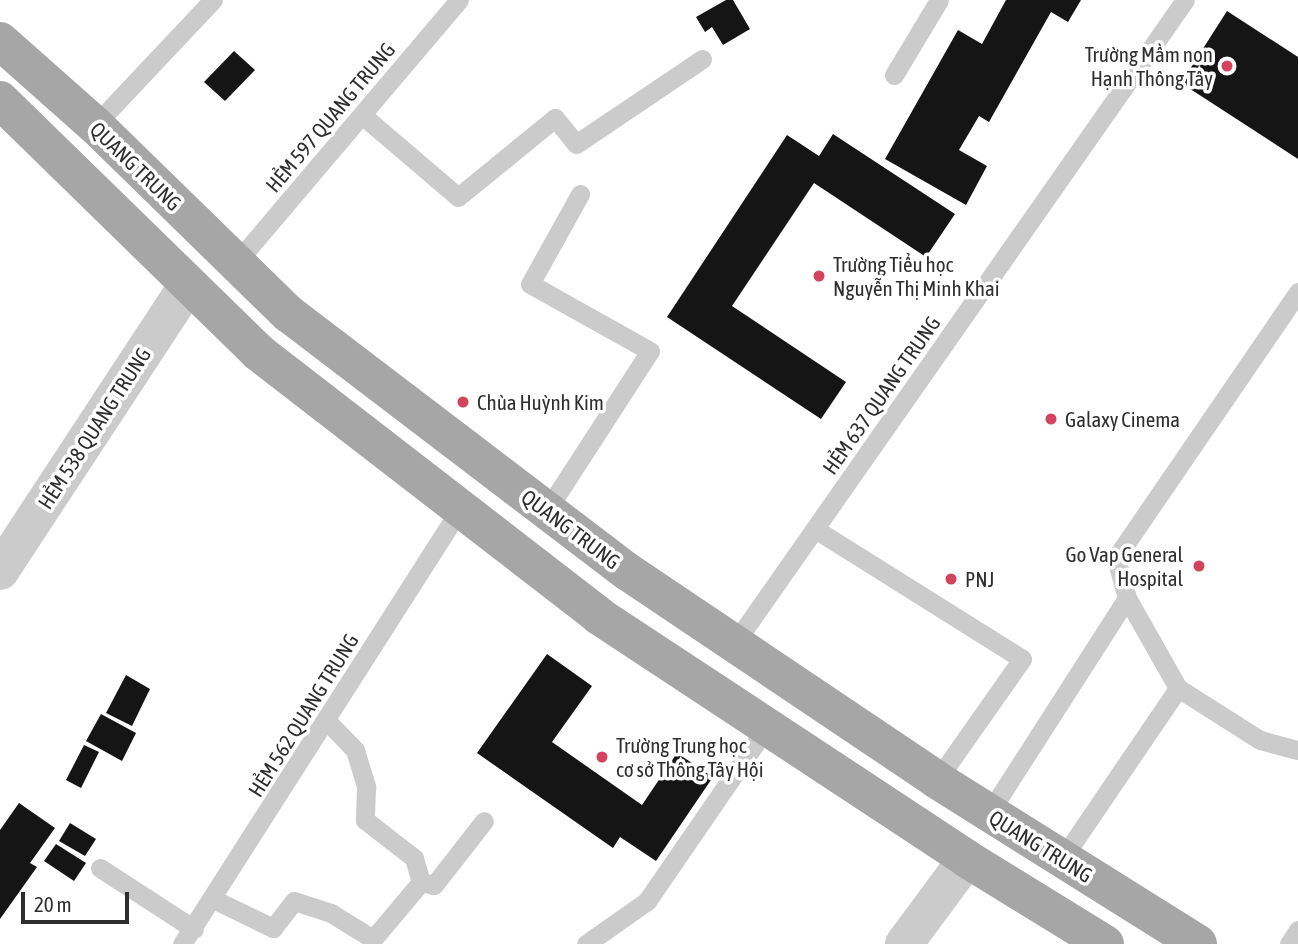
<!DOCTYPE html>
<html>
<head>
<meta charset="utf-8">
<style>
	body { margin:0 }
	#map { position:relative; width:1298px; height:944px; overflow:hidden; background:#fff; font-family:"Asap Condensed",sans-serif }
	div>[style] { position:absolute }
	.building>* { inset:0; background:#151515 }
	.lane>* { height:19px; margin:-9.5px; padding:0 9.5px; transform-origin:9.5px; border-radius:9.5px; background:#cbcbcb }
	.street>* { height:38px; margin:-19px; padding:0 19px; transform-origin:19px; border-radius:19px; background:#cbcbcb }
	.primary>* { height:38px; margin:-19px; padding:0 19px; transform-origin:19px; border-radius:19px; background:#a6a6a6 }
	.dots>* { width:19px; height:19px; translate:-50% -50%; box-sizing:border-box; border:4px solid #fff; border-radius:50% }
	span { translate:-50% -50%; white-space:nowrap; text-align:center; line-height:1.15; -webkit-text-stroke:7px #fff; paint-order:stroke }
	.poi-label { font-size:21px; color:#2e2e2e }
	.right { translate:-100% -50%; text-align:right }
	.left { translate:0 -50%; text-align:left }
	.street-label { font-size:21px; color:#2e2e2e }
	.scale { position:absolute; left:21px; top:892px; width:108px; height:32px; box-sizing:border-box; border:4px solid #2e2e2e; border-top:0; padding-left:9px; font-size:21px; line-height:24px; white-space:nowrap; color:#2e2e2e; -webkit-text-stroke:5px #fff; paint-order:stroke }
</style>
</head>
<body>
<div id="map">
	<div class="building">
		<i style="clip-path:polygon(726px 0,733px 0,750px 29px,723px 45px,712px 27px,705px 32px,696px 17px)"></i>
		<i style="clip-path:polygon(1006px 0,1081px 0,1068px 22px,1051px 12px,989px 122px,979px 116px,959px 150px,987px 166px,966px 205px,885px 159px,958px 30px,982px 44px)"></i>
		<i style="clip-path:polygon(1227px 11px,1298px 57px,1298px 159px,1181px 83px)"></i>
		<i style="clip-path:polygon(234px 51px,255px 70px,225px 101px,204px 82px)"></i>
		<i style="clip-path:polygon(833px 134px,955px 214px,926px 257px,814px 183px,732px 306px,846px 382px,821px 419px,667px 317px,787px 135px,819px 156px)"></i>
		<i style="clip-path:polygon(547px 654px,592px 686px,552px 742px,642px 805px,677px 753px,713px 777px,656px 861px,620px 837px,613px 848px,477px 753px)"></i>
		<i style="clip-path:polygon(126px 675px,150px 689px,132px 726px,106px 713px)"></i>
		<i style="clip-path:polygon(101px 714px,136px 733px,122px 761px,86px 741px)"></i>
		<i style="clip-path:polygon(84px 745px,99px 752px,81px 788px,66px 780px)"></i>
		<i style="clip-path:polygon(19px 803px,55px 828px,30px 863px,37px 867px,0 919px,0 830px)"></i>
		<i style="clip-path:polygon(70px 823px,96px 839px,85px 856px,59px 841px)"></i>
		<i style="clip-path:polygon(56px 844px,86px 863px,74px 881px,44px 861px)"></i>
	</div>
	<div class="lane">
		<i style="left:894px;top:75px;width:87px;rotate:-59deg"></i>
		<i style="left:362px;top:115px;width:126px;rotate:40.5deg"></i>
		<i style="left:458px;top:197px;width:125px;rotate:-39.2deg"></i>
		<i style="left:555px;top:118px;width:33px;rotate:51deg"></i>
		<i style="left:576px;top:144px;width:152px;rotate:-34deg"></i>
		<i style="left:95px;top:125px;width:172px;rotate:-46.7deg"></i>
		<i style="left:235px;top:264px;width:346px;rotate:-49.7deg"></i>
		<i style="left:1298px;top:292px;width:322px;rotate:124.4deg"></i>
		<i style="left:1116px;top:558px;width:41px;rotate:74.6deg"></i>
		<i style="left:1127px;top:598px;width:103px;rotate:60.5deg"></i>
		<i style="left:1178px;top:688px;width:97px;rotate:32.4deg"></i>
		<i style="left:1260px;top:740px;width:39px;rotate:15deg"></i>
		<i style="left:547px;top:510px;width:189px;rotate:-57.1deg"></i>
		<i style="left:650px;top:351px;width:137px;rotate:-150.8deg"></i>
		<i style="left:530px;top:284px;width:103px;rotate:-60.9deg"></i>
		<i style="left:815px;top:529px;width:244px;rotate:32.1deg"></i>
		<i style="left:1022px;top:659px;width:148px;rotate:125.1deg"></i>
		<i style="left:734px;top:644px;width:786px;rotate:-55deg"></i>
		<i style="left:326px;top:720px;width:42px;rotate:46deg"></i>
		<i style="left:355px;top:750px;width:39px;rotate:73deg"></i>
		<i style="left:366px;top:787px;width:33px;rotate:92deg"></i>
		<i style="left:365px;top:820px;width:62px;rotate:37.8deg"></i>
		<i style="left:414px;top:858px;width:25px;rotate:74deg"></i>
		<i style="left:989px;top:813px;width:255px;rotate:-57.3deg"></i>
		<i style="left:1062px;top:859px;width:207px;rotate:-55.8deg"></i>
		<i style="left:100px;top:868px;width:112px;rotate:33deg"></i>
		<i style="left:213px;top:899px;width:67px;rotate:25.8deg"></i>
		<i style="left:273px;top:928px;width:34px;rotate:-52deg"></i>
		<i style="left:294px;top:901px;width:39px;rotate:18deg"></i>
		<i style="left:331px;top:913px;width:49px;rotate:31.8deg"></i>
		<i style="left:373px;top:939px;width:75px;rotate:-49.9deg"></i>
		<i style="left:421px;top:882px;width:13px;rotate:13deg"></i>
		<i style="left:434px;top:885px;width:81px;rotate:-52deg"></i>
		<i style="left:182px;top:944px;width:516px;rotate:-57.42deg"></i>
		<i style="left:586px;top:944px;width:75px;rotate:-35.2deg"></i>
		<i style="left:647px;top:901px;width:210px;rotate:-55.5deg"></i>
		<i style="left:1289px;top:944px;width:17px;rotate:-57deg"></i>
	</div>
	<div class="street">
		<i style="left:0;top:571px;width:342px;rotate:-56.7deg"></i>
		<i style="left:904px;top:944px;width:106px;rotate:-53.5deg"></i>
	</div>
	<div class="primary">
		<i style="left:0;top:41px;width:127px;rotate:41.5deg"></i>
		<i style="left:95px;top:125px;width:271px;rotate:44.3deg"></i>
		<i style="left:289px;top:314px;width:426px;rotate:37.3deg"></i>
		<i style="left:628px;top:572px;width:372px;rotate:33.9deg"></i>
		<i style="left:937px;top:780px;width:308px;rotate:32.1deg"></i>
		<i style="left:0;top:100px;width:361px;rotate:44.3deg"></i>
		<i style="left:258px;top:352px;width:431px;rotate:37.7deg"></i>
		<i style="left:599px;top:616px;width:441px;rotate:33.4deg"></i>
		<i style="left:967px;top:859px;width:162px;rotate:31.6deg"></i>
	</div>
	<div class="dots">
		<i style="left:1227px;top:66px;background:#d3435d"></i>
		<i style="left:819px;top:276px;background:#d3435d"></i>
		<i style="left:463px;top:402px;background:#d3435d"></i>
		<i style="left:1051px;top:419px;background:#d3435d"></i>
		<i style="left:1199px;top:566px;background:#d3435d"></i>
		<i style="left:951px;top:579px;background:#d3435d"></i>
		<i style="left:602px;top:757px;background:#d3435d"></i>
	</div>
	<div class="poi-label">
		<span class="right" style="left:1213px;top:66px">Trường Mầm non<br>Hạnh Thông Tây</span>
		<span class="left" style="left:833px;top:276px">Trường Tiểu học<br>Nguyễn Thị Minh Khai</span>
		<span class="left" style="left:477px;top:402px">Chùa Huỳnh Kim</span>
		<span class="left" style="left:1065px;top:419px">Galaxy Cinema</span>
		<span class="right" style="left:1183px;top:566px">Go Vap General<br>Hospital</span>
		<span class="left" style="left:965px;top:579px">PNJ</span>
		<span class="left" style="left:616px;top:757px">Trường Trung học<br>cơ sở Thông Tây Hội</span>
	</div>
	<div class="street-label">
		<span style="left:330px;top:117px;rotate:-50deg">HẺM 597 QUANG TRUNG</span>
		<span style="left:136px;top:166px;rotate:44deg">QUANG TRUNG</span>
		<span style="left:881px;top:395px;rotate:-55deg">HẺM 637 QUANG TRUNG</span>
		<span style="left:94px;top:428px;rotate:-57deg">HẺM 538 QUANG TRUNG</span>
		<span style="left:571px;top:529px;rotate:37deg">QUANG TRUNG</span>
		<span style="left:303px;top:715px;rotate:-58deg">HẺM 562 QUANG TRUNG</span>
		<span style="left:1041px;top:846px;rotate:32deg">QUANG TRUNG</span>
	</div>
	<div class="scale">20 m</div>
</div>
</body>
</html>
